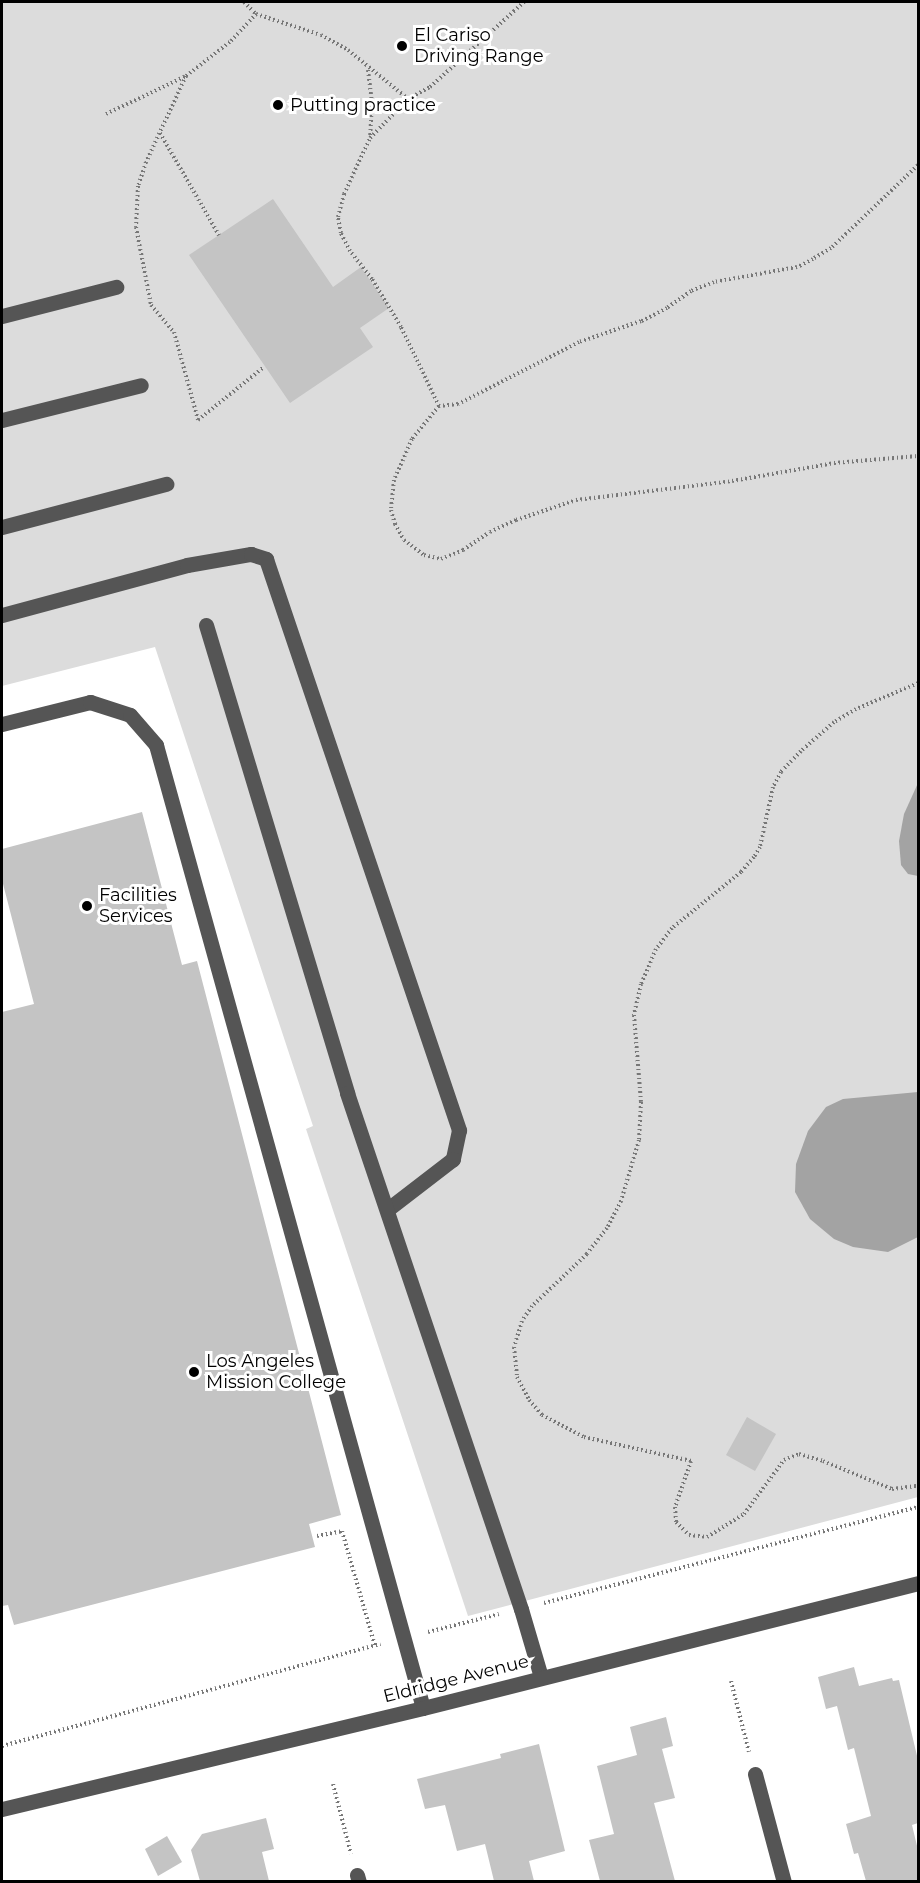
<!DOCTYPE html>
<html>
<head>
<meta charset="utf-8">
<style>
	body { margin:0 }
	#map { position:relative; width:920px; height:1883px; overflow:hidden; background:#fff; font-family:Montserrat,sans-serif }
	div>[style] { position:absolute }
	.green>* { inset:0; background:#dcdcdc }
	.water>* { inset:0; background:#a3a3a3 }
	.building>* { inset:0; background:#c4c4c4 }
	.path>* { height:4px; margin-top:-2px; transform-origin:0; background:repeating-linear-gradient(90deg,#777 0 1.5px,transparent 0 4.5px) }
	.minor>* { height:15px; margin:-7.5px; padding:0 7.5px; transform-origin:7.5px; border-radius:7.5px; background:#555 }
	.dots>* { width:16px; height:16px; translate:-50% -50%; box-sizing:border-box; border:3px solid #fff; border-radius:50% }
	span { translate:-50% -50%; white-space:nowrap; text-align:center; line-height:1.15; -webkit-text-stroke:6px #fff; paint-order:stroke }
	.poi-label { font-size:18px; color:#000 }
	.left { translate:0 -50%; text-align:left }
	.street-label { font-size:18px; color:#000 }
	.frame { position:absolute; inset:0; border:3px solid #000; pointer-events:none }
</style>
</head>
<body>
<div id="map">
	<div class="green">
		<i style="clip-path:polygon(2px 2px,918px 2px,918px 1497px,468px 1616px,306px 1129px,313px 1126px,155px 647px,2px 686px)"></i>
	</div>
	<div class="water">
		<i style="clip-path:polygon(918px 783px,918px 876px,908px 874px,901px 865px,899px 841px,904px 814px)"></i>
		<i style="clip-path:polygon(918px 1092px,918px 1237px,888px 1252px,853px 1247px,834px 1239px,810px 1219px,795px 1192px,796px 1164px,808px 1131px,826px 1107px,843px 1099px)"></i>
	</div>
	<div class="building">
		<i style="clip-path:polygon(273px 199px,333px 287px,361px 267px,389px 308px,360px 328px,373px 347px,290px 403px,189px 255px)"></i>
		<i style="clip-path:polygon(142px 812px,182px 965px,197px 961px,341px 1515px,309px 1524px,315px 1547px,14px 1625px,8px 1605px,2px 1606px,2px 1012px,34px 1004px,2px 880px,2px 849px)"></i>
		<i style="clip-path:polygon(747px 1417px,776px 1434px,755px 1471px,726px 1455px)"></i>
		<i style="clip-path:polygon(854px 1667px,859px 1686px,892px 1678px,893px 1681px,899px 1680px,918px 1760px,918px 1823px,912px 1825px,918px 1850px,918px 1881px,866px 1881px,858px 1853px,854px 1854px,846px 1824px,871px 1816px,854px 1748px,848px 1750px,837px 1706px,826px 1709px,818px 1677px)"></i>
		<i style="clip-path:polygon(666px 1717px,673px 1746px,662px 1749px,675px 1798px,654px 1803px,675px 1881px,600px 1881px,589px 1840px,614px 1834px,597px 1766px,637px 1755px,630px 1727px)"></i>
		<i style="clip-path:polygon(539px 1744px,565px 1851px,529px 1861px,534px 1881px,494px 1881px,485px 1844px,457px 1851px,445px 1805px,425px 1809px,417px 1779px,501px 1758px,500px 1754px)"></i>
		<i style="clip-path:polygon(266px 1818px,274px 1849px,262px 1852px,269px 1881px,200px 1881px,191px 1850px,202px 1834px)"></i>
		<i style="clip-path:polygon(167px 1836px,182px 1862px,158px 1876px,145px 1849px)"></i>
	</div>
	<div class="path">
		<i style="left:244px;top:2px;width:17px;rotate:45deg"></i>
		<i style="left:256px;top:14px;width:68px;rotate:17.9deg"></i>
		<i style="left:321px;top:35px;width:31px;rotate:29deg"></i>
		<i style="left:348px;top:50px;width:77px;rotate:39.2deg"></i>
		<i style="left:368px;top:70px;width:32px;rotate:83deg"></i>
		<i style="left:372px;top:102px;width:35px;rotate:93deg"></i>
		<i style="left:186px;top:76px;width:95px;rotate:114.9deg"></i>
		<i style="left:146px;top:162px;width:25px;rotate:108deg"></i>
		<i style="left:138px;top:186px;width:41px;rotate:92.8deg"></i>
		<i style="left:136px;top:227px;width:79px;rotate:79.1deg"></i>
		<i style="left:151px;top:305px;width:35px;rotate:50deg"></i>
		<i style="left:174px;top:332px;width:91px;rotate:74.7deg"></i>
		<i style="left:198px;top:420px;width:85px;rotate:-38.8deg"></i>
		<i style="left:106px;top:114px;width:89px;rotate:-25.4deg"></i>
		<i style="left:186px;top:76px;width:57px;rotate:-37.9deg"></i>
		<i style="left:231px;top:41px;width:37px;rotate:-47deg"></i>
		<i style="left:160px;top:133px;width:118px;rotate:60deg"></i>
		<i style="left:918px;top:165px;width:120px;rotate:136.3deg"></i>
		<i style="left:831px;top:248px;width:21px;rotate:149deg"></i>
		<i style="left:813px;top:259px;width:18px;rotate:153deg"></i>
		<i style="left:797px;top:267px;width:84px;rotate:169.8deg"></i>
		<i style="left:714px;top:282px;width:25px;rotate:159deg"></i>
		<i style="left:691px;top:291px;width:29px;rotate:145deg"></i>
		<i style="left:667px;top:308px;width:29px;rotate:153deg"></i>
		<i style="left:641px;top:321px;width:65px;rotate:161.3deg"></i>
		<i style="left:579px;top:342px;width:136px;rotate:152.9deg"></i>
		<i style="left:458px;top:404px;width:19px;rotate:174deg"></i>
		<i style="left:439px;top:406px;width:43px;rotate:129.3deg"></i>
		<i style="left:412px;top:439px;width:45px;rotate:113.7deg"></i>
		<i style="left:394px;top:480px;width:30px;rotate:96deg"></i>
		<i style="left:391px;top:510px;width:15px;rotate:74deg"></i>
		<i style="left:395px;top:524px;width:18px;rotate:61deg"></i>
		<i style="left:404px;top:540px;width:25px;rotate:37deg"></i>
		<i style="left:424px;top:555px;width:17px;rotate:13deg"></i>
		<i style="left:441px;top:559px;width:24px;rotate:-22deg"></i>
		<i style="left:463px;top:550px;width:32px;rotate:-34deg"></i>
		<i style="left:490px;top:532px;width:29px;rotate:-25deg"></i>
		<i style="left:516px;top:520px;width:63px;rotate:-18.4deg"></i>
		<i style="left:576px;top:500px;width:157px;rotate:-6.9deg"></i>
		<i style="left:732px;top:481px;width:104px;rotate:-10deg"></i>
		<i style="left:834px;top:463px;width:84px;rotate:-4.8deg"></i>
		<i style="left:439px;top:406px;width:88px;rotate:-115.7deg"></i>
		<i style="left:401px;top:327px;width:56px;rotate:-121.1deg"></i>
		<i style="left:372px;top:279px;width:36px;rotate:-128deg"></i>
		<i style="left:350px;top:251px;width:20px;rotate:-117deg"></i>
		<i style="left:341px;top:233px;width:16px;rotate:-101deg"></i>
		<i style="left:338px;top:217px;width:24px;rotate:-75deg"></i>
		<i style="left:344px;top:194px;width:62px;rotate:-65.1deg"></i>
		<i style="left:370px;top:138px;width:54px;rotate:-45.7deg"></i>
		<i style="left:408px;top:99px;width:25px;rotate:-29deg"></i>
		<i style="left:430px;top:87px;width:127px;rotate:-42.1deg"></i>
		<i style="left:918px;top:683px;width:67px;rotate:157.2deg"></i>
		<i style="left:856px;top:709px;width:26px;rotate:149deg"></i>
		<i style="left:834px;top:722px;width:44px;rotate:138.7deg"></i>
		<i style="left:801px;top:751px;width:29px;rotate:134deg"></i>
		<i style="left:781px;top:772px;width:17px;rotate:118deg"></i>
		<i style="left:773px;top:787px;width:61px;rotate:102.2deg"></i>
		<i style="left:760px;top:847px;width:12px;rotate:121deg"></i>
		<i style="left:754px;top:857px;width:20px;rotate:131deg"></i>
		<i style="left:741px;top:872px;width:89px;rotate:140.9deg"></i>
		<i style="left:672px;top:928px;width:26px;rotate:127deg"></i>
		<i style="left:656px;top:949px;width:38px;rotate:113deg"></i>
		<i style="left:641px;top:984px;width:32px;rotate:103deg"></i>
		<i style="left:634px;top:1015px;width:87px;rotate:85.4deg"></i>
		<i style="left:641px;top:1102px;width:38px;rotate:93deg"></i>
		<i style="left:639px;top:1140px;width:64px;rotate:106.4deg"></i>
		<i style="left:621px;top:1201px;width:30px;rotate:117deg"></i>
		<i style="left:607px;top:1228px;width:33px;rotate:128deg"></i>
		<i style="left:587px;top:1254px;width:76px;rotate:136.6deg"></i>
		<i style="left:532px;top:1306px;width:18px;rotate:124deg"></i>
		<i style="left:522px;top:1321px;width:27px;rotate:107deg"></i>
		<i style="left:514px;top:1347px;width:30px;rotate:84deg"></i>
		<i style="left:517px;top:1377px;width:26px;rotate:62deg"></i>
		<i style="left:529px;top:1400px;width:20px;rotate:49deg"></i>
		<i style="left:542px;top:1415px;width:47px;rotate:27.6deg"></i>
		<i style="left:584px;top:1437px;width:110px;rotate:12.6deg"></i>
		<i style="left:691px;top:1461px;width:49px;rotate:109.2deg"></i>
		<i style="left:675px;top:1507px;width:15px;rotate:86deg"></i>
		<i style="left:676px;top:1522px;width:18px;rotate:45deg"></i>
		<i style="left:689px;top:1535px;width:18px;rotate:6deg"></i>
		<i style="left:707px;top:1537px;width:44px;rotate:-31.9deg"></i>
		<i style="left:744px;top:1514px;width:67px;rotate:-53.5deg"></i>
		<i style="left:784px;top:1460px;width:16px;rotate:-22deg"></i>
		<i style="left:799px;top:1454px;width:25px;rotate:16deg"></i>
		<i style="left:823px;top:1461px;width:74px;rotate:22.1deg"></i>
		<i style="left:892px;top:1489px;width:26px;rotate:-7deg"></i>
		<i style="left:317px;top:1536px;width:25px;rotate:-11deg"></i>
		<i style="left:342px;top:1531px;width:120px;rotate:74deg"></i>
		<i style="left:544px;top:1603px;width:386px;rotate:-14.4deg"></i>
		<i style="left:428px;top:1632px;width:73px;rotate:-14.2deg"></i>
		<i style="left:731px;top:1681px;width:73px;rotate:75.8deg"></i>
		<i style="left:2px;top:1746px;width:392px;rotate:-15.1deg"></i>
		<i style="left:333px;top:1784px;width:72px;rotate:75.6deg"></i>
	</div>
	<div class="minor">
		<i style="left:2px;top:316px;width:118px;rotate:-14.3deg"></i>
		<i style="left:2px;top:420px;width:143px;rotate:-14.1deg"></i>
		<i style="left:2px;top:527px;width:170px;rotate:-14.7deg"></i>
		<i style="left:2px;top:615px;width:192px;rotate:-15.1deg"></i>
		<i style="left:187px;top:565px;width:65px;rotate:-9.8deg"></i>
		<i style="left:251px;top:554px;width:16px;rotate:18deg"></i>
		<i style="left:266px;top:559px;width:603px;rotate:71.32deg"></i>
		<i style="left:459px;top:1130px;width:30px;rotate:102deg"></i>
		<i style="left:453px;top:1159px;width:82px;rotate:142.4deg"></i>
		<i style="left:206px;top:625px;width:489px;rotate:73.2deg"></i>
		<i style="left:347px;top:1093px;width:545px;rotate:71.37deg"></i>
		<i style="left:521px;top:1609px;width:71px;rotate:73.6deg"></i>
		<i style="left:2px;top:724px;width:91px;rotate:-14deg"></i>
		<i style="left:90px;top:702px;width:42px;rotate:18deg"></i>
		<i style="left:130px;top:715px;width:40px;rotate:49deg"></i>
		<i style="left:156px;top:745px;width:999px;rotate:74.5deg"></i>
		<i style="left:755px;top:1774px;width:112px;rotate:75deg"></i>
		<i style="left:2px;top:1809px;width:433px;rotate:-13.5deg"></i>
		<i style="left:423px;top:1708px;width:511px;rotate:-14.17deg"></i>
		<i style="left:357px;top:1875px;width:7px;rotate:74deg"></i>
	</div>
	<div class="dots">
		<i style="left:402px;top:46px;background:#000"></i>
		<i style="left:278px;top:105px;background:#000"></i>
		<i style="left:87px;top:906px;background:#000"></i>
		<i style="left:194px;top:1372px;background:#000"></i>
	</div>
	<div class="poi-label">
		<span class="left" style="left:414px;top:46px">El Cariso<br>Driving Range</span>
		<span class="left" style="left:290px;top:105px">Putting practice</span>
		<span class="left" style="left:99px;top:906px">Facilities<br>Services</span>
		<span class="left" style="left:206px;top:1372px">Los Angeles<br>Mission College</span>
	</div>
	<div class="street-label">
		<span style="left:456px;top:1679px;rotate:-14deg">Eldridge Avenue</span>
	</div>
	<div class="frame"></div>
</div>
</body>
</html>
